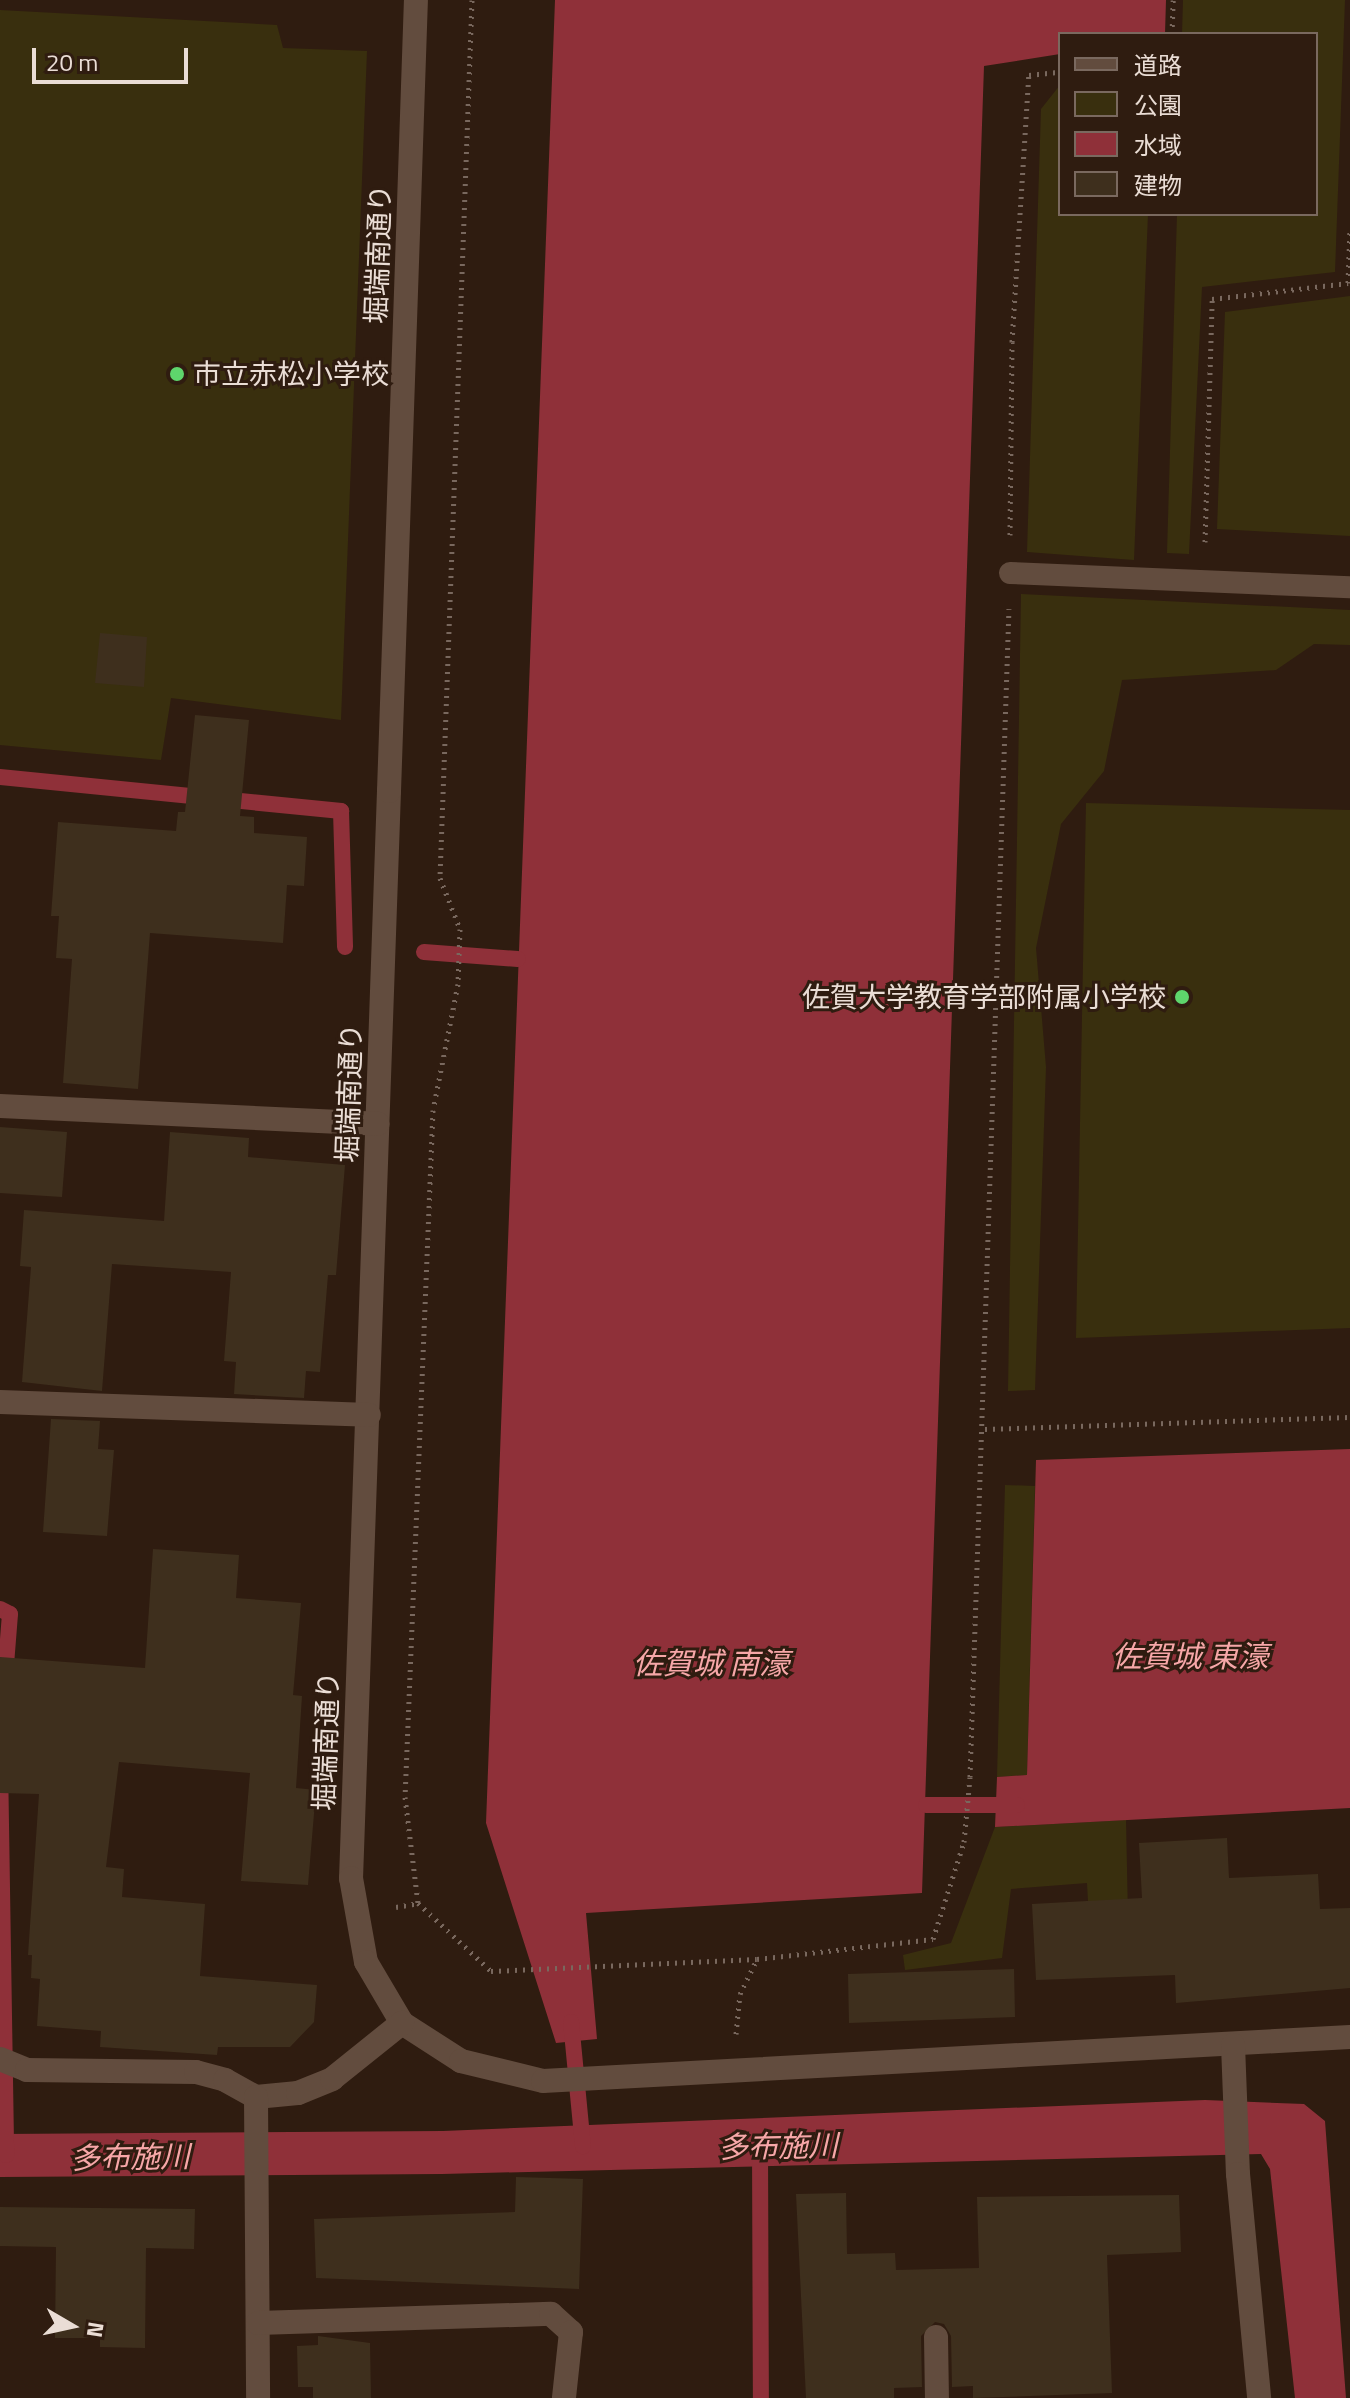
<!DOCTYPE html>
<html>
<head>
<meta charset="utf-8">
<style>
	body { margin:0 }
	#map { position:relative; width:1350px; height:2398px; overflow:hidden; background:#2f1c10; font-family:"Titillium Web","Noto Sans JP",sans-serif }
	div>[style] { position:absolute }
	.green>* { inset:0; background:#392f0e }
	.water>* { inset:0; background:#8f3039 }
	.stream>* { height:16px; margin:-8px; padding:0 8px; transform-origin:8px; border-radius:8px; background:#8f3039 }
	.building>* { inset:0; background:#3e2f1d }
	.path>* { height:5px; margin-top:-2.5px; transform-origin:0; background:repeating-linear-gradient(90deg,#79685e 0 2px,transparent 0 8px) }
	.lane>* { height:22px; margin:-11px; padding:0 11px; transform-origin:11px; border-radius:11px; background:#624c3e }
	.street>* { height:24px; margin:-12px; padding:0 12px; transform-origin:12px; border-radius:12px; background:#624c3e }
	.secondary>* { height:24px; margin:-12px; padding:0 12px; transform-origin:12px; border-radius:12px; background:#624c3e }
	.dots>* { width:22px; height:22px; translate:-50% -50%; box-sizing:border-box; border:4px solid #2f1c10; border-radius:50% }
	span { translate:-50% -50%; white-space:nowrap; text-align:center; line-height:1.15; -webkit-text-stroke:6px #2f1c10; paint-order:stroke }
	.street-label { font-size:28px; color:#eaddd5 }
	.poi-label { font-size:28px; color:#eaddd5 }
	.left { translate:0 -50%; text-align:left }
	.right { translate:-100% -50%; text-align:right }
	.water-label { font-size:30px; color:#f7a7a8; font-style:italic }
	.legend { position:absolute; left:1058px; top:32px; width:260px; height:184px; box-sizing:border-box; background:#2f1c10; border:2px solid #7a695f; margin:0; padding:10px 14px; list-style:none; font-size:24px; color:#eaddd5 }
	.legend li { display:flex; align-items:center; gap:16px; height:40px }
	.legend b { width:40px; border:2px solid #7a695f }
	.north { position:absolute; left:32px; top:2286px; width:80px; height:80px; -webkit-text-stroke:6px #2f1c10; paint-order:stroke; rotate:99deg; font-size:22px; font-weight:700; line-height:32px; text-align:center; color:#eaddd5 }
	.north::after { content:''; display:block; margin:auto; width:28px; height:36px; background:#eaddd5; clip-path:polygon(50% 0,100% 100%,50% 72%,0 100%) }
	.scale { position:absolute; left:32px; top:48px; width:156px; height:36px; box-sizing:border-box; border:4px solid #eaddd5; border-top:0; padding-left:10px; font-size:24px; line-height:28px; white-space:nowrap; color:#eaddd5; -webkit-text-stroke:6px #2f1c10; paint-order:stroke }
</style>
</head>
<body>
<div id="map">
	<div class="green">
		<i style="clip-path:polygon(1183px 0,1345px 0,1335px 272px,1202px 287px,1189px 554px,1167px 553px,1177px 214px,1316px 214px,1316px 34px,1182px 34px)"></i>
		<i style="clip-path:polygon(0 10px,277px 25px,283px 48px,367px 51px,341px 720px,171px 698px,161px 760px,0 745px)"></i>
		<i style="clip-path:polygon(1060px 85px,1060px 214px,1148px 214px,1134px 560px,1027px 552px,1041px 109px)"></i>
		<i style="clip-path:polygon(1350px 296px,1350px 536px,1217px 529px,1225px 312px)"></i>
		<i style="clip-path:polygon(1021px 594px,1350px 610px,1350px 645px,1314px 644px,1276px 670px,1122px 680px,1104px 771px,1061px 824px,1036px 948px,1046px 1067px,1035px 1390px,1008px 1391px)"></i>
		<i style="clip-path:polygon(1086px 803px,1350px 810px,1350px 1328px,1076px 1338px)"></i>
		<i style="clip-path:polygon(1005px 1485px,1035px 1486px,1027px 1775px,997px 1777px)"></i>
		<i style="clip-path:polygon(1126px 1820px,1128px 1917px,1089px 1920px,1087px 1883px,1011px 1889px,1002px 1958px,905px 1970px,903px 1955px,951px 1943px,995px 1827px)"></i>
	</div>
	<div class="water">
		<i style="clip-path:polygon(555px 0,1166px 0,1165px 34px,1060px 34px,1060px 54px,984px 66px,922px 1893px,586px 1913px,597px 2039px,556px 2043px,486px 1823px)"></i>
		<i style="clip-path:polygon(1350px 1449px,1350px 1808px,995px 1827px,997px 1777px,1027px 1775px,1036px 1460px)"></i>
		<i style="clip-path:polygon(1205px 2100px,1304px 2104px,1325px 2121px,1346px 2398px,1295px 2398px,1270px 2169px,1261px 2154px,442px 2174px,0 2177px,0 2134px,443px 2131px)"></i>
	</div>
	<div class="stream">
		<i style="left:0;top:777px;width:343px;rotate:5.7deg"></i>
		<i style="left:341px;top:811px;width:136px;rotate:88.3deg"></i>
		<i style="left:424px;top:952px;width:94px;rotate:4.3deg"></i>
		<i style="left:0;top:1609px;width:11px;rotate:27deg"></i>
		<i style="left:10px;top:1614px;width:63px;rotate:94.5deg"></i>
		<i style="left:0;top:1761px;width:394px;rotate:89.1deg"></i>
		<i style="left:926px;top:1805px;width:91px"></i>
		<i style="left:571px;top:2022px;width:125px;rotate:84.5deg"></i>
		<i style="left:760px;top:2145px;width:253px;rotate:89.8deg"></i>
	</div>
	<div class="building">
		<i style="clip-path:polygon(100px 633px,147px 637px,144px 687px,95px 683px)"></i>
		<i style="clip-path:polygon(195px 715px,249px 720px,240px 816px,254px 817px,254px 833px,307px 837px,304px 886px,287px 885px,283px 943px,150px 933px,138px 1089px,63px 1083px,72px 959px,56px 958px,59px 916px,51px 916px,58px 822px,176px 831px,178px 812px,185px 812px)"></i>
		<i style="clip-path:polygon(0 1127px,67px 1132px,62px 1197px,0 1193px)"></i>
		<i style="clip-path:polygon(170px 1132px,249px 1138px,248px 1157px,345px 1165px,336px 1275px,328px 1275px,320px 1372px,306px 1371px,304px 1398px,234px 1394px,236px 1362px,224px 1361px,231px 1272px,112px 1264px,102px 1391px,22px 1382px,31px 1267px,20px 1266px,24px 1210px,164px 1221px)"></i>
		<i style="clip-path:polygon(51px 1419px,100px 1421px,98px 1449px,114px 1450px,107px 1536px,43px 1532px)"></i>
		<i style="clip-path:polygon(153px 1549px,239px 1555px,236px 1598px,301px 1603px,293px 1695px,302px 1696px,296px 1788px,316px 1790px,308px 1885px,241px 1881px,250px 1773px,119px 1762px,106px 1867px,124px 1869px,122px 1897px,205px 1904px,200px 1976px,317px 1985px,314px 2022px,290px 2047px,218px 2047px,217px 2055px,100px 2047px,101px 2031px,37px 2026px,40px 1979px,31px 1978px,32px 1955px,28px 1955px,39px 1794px,0 1793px,0 1657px,145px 1668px)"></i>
		<i style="clip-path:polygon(1227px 1838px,1229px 1878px,1318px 1874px,1320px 1909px,1350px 1908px,1350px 1988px,1176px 2003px,1175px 1975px,1036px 1980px,1032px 1904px,1142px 1898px,1139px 1843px)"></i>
		<i style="clip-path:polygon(1014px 1969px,1015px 2017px,849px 2023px,848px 1974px)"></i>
		<i style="clip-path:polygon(516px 2177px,583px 2179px,579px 2289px,316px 2278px,314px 2219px,515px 2212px)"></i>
		<i style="clip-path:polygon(846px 2193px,847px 2254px,895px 2253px,896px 2270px,979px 2268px,977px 2197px,1179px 2195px,1181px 2252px,1107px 2255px,1112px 2393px,973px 2398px,973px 2386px,952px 2387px,951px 2336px,944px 2324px,935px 2322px,921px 2336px,922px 2387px,894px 2388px,894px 2398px,806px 2398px,796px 2194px)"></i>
		<i style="clip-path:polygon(0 2207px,195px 2209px,194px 2249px,146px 2248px,145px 2348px,100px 2347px,100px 2338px,55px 2338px,56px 2247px,0 2246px)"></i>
		<i style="clip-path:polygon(318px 2336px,370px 2343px,371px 2398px,313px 2398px,313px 2387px,298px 2387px,297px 2346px,318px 2345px)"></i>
	</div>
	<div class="path">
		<i style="left:472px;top:0;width:879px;rotate:92.09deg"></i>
		<i style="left:440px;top:878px;width:55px;rotate:68.6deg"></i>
		<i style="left:460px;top:929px;width:55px;rotate:92.1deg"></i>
		<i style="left:458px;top:984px;width:128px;rotate:101.2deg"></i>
		<i style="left:433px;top:1110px;width:688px;rotate:92.33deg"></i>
		<i style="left:405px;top:1797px;width:107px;rotate:83deg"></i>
		<i style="left:418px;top:1903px;width:100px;rotate:43deg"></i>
		<i style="left:491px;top:1971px;width:266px;rotate:-2.6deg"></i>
		<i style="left:757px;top:1959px;width:177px;rotate:-6.5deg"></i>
		<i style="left:933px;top:1939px;width:102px;rotate:-72.3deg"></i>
		<i style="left:964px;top:1842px;width:65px;rotate:-84.7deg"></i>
		<i style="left:970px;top:1777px;width:1169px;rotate:-88.09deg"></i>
		<i style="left:1172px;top:34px;width:34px;rotate:-88deg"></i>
		<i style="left:1010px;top:535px;width:193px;rotate:-89.4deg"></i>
		<i style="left:1012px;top:342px;width:268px;rotate:-86.4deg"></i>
		<i style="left:1029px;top:75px;width:31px;rotate:-6deg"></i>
		<i style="left:1205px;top:542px;width:243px;rotate:-88.3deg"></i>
		<i style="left:1212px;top:299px;width:137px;rotate:-6.7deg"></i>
		<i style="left:1348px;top:283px;width:55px;rotate:-87.9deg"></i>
		<i style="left:985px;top:1429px;width:365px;rotate:-1.9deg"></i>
		<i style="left:396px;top:1907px;width:22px;rotate:-10deg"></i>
		<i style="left:736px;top:2034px;width:40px;rotate:-84.3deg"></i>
		<i style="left:740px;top:1994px;width:39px;rotate:-64deg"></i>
	</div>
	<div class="lane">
		<i style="left:1010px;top:573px;width:340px;rotate:2.4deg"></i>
	</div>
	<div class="street">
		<i style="left:389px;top:791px;width:1088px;rotate:92deg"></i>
		<i style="left:351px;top:1878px;width:85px;rotate:79.9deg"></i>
		<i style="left:366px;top:1962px;width:71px;rotate:59.5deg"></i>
		<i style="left:402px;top:2023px;width:70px;rotate:32.8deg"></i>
		<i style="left:461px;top:2061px;width:84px;rotate:13.7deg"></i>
		<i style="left:543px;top:2081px;width:808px;rotate:-3.12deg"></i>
		<i style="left:0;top:1106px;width:378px;rotate:2.7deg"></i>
		<i style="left:0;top:1402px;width:369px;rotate:2deg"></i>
		<i style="left:1233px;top:2045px;width:129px;rotate:87.8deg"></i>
		<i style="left:1238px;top:2174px;width:225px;rotate:84.6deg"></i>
		<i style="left:0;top:2059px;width:29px;rotate:22deg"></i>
		<i style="left:27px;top:2070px;width:169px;rotate:0.7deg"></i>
		<i style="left:196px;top:2072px;width:30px;rotate:15deg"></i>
		<i style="left:225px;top:2080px;width:35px;rotate:29deg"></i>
		<i style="left:256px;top:2097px;width:42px;rotate:-5.4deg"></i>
		<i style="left:298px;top:2093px;width:37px;rotate:-22deg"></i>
		<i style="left:332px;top:2079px;width:90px;rotate:-38.7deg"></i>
		<i style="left:256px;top:2097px;width:301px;rotate:89.6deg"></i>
		<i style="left:258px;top:2323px;width:293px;rotate:-1.8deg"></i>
		<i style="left:551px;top:2314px;width:27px;rotate:42deg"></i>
		<i style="left:571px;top:2332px;width:66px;rotate:96.1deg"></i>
		<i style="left:936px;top:2337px;width:61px;rotate:89.1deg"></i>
	</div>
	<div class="secondary">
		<i style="left:389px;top:791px;width:791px;rotate:-88.05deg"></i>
	</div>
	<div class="dots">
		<i style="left:177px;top:374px;background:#5ed56c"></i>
		<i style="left:1182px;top:997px;background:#5ed56c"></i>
	</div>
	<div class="street-label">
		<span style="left:378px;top:254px;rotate:-88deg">堀端南通り</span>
		<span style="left:349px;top:1093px;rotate:-88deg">堀端南通り</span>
		<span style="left:326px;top:1741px;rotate:-88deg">堀端南通り</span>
	</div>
	<div class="poi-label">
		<span class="left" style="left:193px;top:374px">市立赤松小学校</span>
		<span class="right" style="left:1166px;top:997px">佐賀大学教育学部附属小学校</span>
	</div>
	<div class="water-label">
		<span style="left:1190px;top:1656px">佐賀城 東濠</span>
		<span style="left:711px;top:1663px">佐賀城 南濠</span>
		<span style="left:778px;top:2146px;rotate:-1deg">多布施川</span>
		<span style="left:130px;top:2157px;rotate:-1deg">多布施川</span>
	</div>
	<ul class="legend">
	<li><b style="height:10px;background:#624c3e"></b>道路</li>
	<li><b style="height:22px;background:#392f0e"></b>公園</li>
	<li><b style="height:22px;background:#8f3039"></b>水域</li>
	<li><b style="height:22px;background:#3e2f1d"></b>建物</li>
	</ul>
	<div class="north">N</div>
	<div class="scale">20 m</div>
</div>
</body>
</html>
